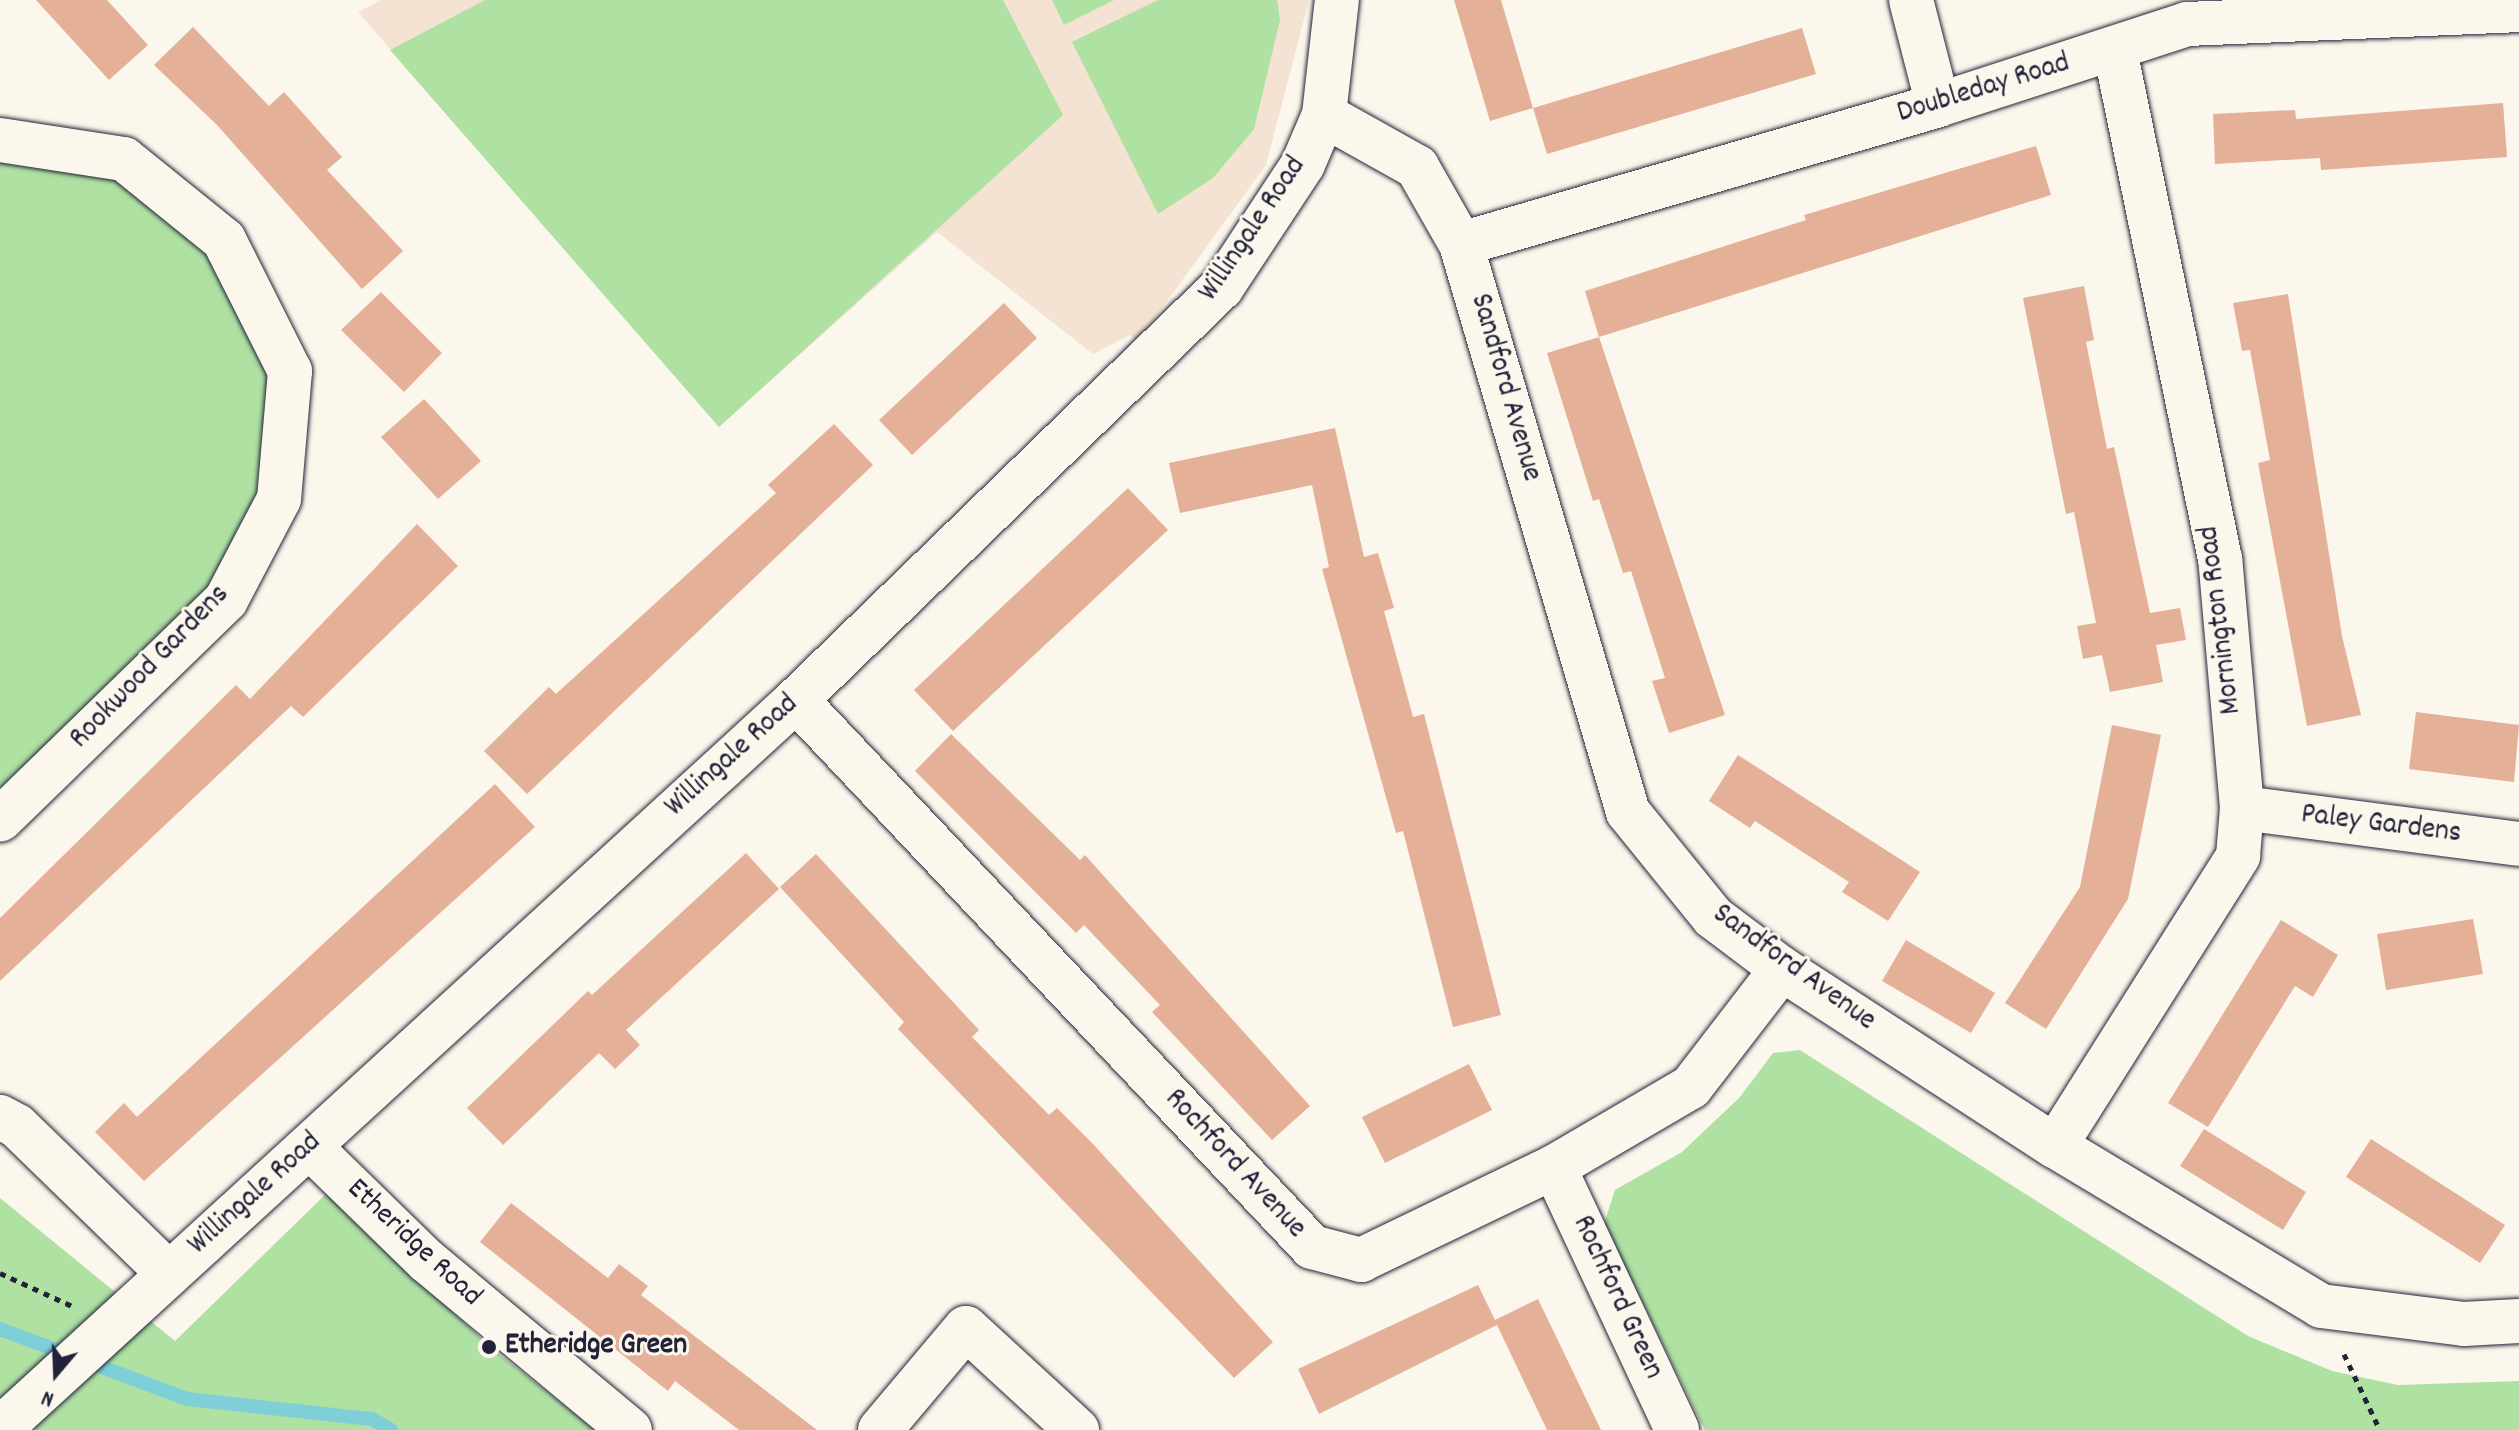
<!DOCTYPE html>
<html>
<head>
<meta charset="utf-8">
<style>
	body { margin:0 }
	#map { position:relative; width:2519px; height:1430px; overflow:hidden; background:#fbf7ec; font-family:Dekko,sans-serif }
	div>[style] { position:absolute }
	.built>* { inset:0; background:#f4e2d3 }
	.green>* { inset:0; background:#aee1a2 }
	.stream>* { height:14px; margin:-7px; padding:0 7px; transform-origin:7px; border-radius:7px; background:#7ecfd7 }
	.building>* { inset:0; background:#e4b098 }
	.path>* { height:5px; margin-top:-2.5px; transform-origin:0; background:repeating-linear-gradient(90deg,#22223b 0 6px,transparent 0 12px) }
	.roads { filter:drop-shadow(0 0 2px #22223b) drop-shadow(0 0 2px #22223b) }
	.minor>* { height:44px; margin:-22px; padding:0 22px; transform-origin:22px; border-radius:22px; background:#fbf7ec }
	.dots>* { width:22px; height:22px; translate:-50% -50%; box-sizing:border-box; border:4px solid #fbf7ec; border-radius:50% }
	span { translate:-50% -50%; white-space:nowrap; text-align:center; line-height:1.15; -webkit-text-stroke:6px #fbf7ec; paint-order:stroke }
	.street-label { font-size:30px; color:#22223b }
	.poi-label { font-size:30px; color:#22223b; font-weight:700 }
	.left { translate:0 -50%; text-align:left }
	.north { position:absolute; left:16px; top:1334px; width:80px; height:80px; -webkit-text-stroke:6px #fbf7ec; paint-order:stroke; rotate:199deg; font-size:22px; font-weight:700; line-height:32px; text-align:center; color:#22223b }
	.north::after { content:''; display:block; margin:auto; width:28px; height:36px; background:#22223b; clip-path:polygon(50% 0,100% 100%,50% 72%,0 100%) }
</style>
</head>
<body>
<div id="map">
	<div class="built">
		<i style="clip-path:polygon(381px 0,1309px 0,1266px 165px,1138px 341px,1130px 335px,1093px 354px,937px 232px,719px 427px,358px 12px)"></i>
	</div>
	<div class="green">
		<i style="clip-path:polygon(485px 0,1003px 0,1063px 115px,719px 427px,390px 50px)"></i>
		<i style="clip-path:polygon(1052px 0,1114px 0,1064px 25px)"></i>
		<i style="clip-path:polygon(1158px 0,1277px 0,1280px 20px,1254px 129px,1213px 178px,1158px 214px,1072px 42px)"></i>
		<i style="clip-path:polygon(0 140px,124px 159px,224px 240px,290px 371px,279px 499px,226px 600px,0 820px)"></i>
		<i style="clip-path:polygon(1800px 1050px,2248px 1336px,2332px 1371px,2398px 1385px,2519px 1381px,2519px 1430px,1705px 1430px,1604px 1224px,1615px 1190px,1682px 1152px,1740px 1097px,1773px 1053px)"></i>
		<i style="clip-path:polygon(328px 1192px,491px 1348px,596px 1430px,36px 1430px,0 1398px,0 1198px,175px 1341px)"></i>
	</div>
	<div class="stream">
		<i style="left:0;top:1329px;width:200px;rotate:20.5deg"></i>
		<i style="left:187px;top:1399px;width:186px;rotate:6.2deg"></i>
		<i style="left:372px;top:1419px;width:22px;rotate:30deg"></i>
	</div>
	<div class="building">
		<i style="clip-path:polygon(36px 0,107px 0,148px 45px,109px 80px)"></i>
		<i style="clip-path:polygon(1454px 0,1501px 0,1533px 108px,1490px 121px)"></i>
		<i style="clip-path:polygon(193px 27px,269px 106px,284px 92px,342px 157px,327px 170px,403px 251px,362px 289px,217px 125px,154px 65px)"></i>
		<i style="clip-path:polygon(1802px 28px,1816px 74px,1547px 154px,1533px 108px)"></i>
		<i style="clip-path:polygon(2503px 103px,2507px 157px,2321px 170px,2320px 158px,2215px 164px,2213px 114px,2295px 110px,2296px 119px)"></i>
		<i style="clip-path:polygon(2036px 146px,2051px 195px,1599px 337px,1585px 291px,1806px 220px,1804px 215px)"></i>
		<i style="clip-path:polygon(2084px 286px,2094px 340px,2086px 342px,2107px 449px,2114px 447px,2150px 613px,2180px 608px,2186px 640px,2156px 645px,2163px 682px,2110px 692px,2102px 655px,2083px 659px,2077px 626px,2096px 623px,2074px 512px,2066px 514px,2023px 298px)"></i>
		<i style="clip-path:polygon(381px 292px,442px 353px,404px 392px,341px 330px)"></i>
		<i style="clip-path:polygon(2288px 294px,2342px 636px,2361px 715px,2307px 726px,2258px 463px,2270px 460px,2250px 350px,2242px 351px,2233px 303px)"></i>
		<i style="clip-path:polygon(1004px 303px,1037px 338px,912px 455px,879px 420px)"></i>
		<i style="clip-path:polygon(1599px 337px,1725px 715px,1669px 733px,1652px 681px,1665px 678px,1631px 571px,1623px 573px,1599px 499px,1593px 501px,1547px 353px)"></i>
		<i style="clip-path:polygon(424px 399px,481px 461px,438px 499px,381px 437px)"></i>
		<i style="clip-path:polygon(834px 424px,873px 465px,527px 794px,484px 751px,549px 687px,556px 694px,776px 493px,768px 485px)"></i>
		<i style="clip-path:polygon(1335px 428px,1364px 557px,1378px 553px,1394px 608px,1384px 611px,1413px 717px,1424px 714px,1501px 1015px,1453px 1027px,1403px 831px,1396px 833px,1322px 569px,1329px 567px,1312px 485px,1180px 513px,1169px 463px)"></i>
		<i style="clip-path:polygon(1128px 488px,1168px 530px,953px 731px,914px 690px)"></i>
		<i style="clip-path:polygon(417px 524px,458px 566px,303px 717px,291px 706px,0 981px,0 918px,236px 685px,250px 699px)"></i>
		<i style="clip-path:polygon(2416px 712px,2519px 725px,2514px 782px,2409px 769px)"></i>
		<i style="clip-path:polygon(2112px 725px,2161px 735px,2128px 899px,2046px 1029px,2005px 1003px,2080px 887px)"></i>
		<i style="clip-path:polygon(951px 734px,1080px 860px,1085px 855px,1310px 1106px,1272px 1140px,1152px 1012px,1160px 1005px,1084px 925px,1076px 933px,915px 771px)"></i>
		<i style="clip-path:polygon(1738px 755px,1920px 872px,1888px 921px,1842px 892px,1849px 882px,1755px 821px,1750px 828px,1709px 801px)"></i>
		<i style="clip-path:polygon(495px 784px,535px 827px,144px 1181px,95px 1132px,124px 1103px,137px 1117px)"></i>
		<i style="clip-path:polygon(746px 853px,779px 889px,626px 1030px,640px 1045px,615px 1069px,599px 1053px,503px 1145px,467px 1108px,588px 991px,592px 995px)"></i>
		<i style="clip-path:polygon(816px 854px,979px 1030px,972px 1037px,1049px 1115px,1057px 1108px,1093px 1144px,1273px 1342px,1234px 1378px,898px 1029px,904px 1022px,780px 887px)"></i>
		<i style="clip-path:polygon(2473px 919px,2483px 974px,2386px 990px,2377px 934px)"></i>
		<i style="clip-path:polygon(2281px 920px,2338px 955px,2313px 997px,2295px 986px,2208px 1127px,2168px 1103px)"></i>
		<i style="clip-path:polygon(1906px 940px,1995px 993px,1971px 1033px,1882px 981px)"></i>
		<i style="clip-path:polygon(1469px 1064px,1492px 1110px,1385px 1163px,1362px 1117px)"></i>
		<i style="clip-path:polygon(2204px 1129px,2306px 1192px,2283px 1230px,2180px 1166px)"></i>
		<i style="clip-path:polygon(2371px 1139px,2505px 1225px,2480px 1263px,2346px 1177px)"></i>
		<i style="clip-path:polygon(511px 1203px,608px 1278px,619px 1264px,648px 1286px,641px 1295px,817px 1430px,739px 1430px,675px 1381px,668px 1391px,480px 1242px)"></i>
		<i style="clip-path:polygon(1478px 1285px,1495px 1320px,1538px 1299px,1601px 1430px,1547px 1430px,1497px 1325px,1319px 1414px,1298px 1369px)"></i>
	</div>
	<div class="path">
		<i style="left:0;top:1273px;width:79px;rotate:24.6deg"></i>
		<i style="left:2344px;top:1354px;width:84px;rotate:64.7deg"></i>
	</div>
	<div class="roads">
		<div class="minor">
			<i style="left:1911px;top:0;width:108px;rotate:75.6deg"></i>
			<i style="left:1324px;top:115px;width:107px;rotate:29.2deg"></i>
			<i style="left:1417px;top:167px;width:89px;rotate:60.3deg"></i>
			<i style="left:1461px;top:244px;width:592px;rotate:73.62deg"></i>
			<i style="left:1628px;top:812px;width:135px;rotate:51deg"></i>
			<i style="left:1713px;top:917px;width:86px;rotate:37deg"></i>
			<i style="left:1782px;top:969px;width:325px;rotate:33deg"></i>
			<i style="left:2055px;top:1146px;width:310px;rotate:31deg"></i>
			<i style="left:2321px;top:1306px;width:144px;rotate:7.2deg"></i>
			<i style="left:2464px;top:1324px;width:55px;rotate:-3.1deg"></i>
			<i style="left:0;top:140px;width:125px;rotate:8.7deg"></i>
			<i style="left:124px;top:159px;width:129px;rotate:39deg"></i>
			<i style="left:224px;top:240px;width:147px;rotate:63.3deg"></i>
			<i style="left:290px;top:371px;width:128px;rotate:94.9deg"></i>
			<i style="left:279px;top:499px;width:114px;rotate:117.7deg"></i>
			<i style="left:226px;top:600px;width:315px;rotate:135.8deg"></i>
			<i style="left:1461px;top:244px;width:497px;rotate:-16.2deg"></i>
			<i style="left:1938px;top:105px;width:262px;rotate:-18deg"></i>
			<i style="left:2187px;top:24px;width:332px;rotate:-2.4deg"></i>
			<i style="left:796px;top:700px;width:752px;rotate:46.67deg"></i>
			<i style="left:1312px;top:1247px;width:51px;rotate:14.9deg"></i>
			<i style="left:1361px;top:1260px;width:214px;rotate:-25.7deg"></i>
			<i style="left:1554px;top:1167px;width:159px;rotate:-30.3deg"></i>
			<i style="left:1691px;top:1087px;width:149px;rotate:-52.4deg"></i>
			<i style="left:2242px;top:808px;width:279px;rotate:7.4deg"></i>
			<i style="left:0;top:1117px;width:19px;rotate:28deg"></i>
			<i style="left:17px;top:1126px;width:211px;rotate:44.2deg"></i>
			<i style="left:2055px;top:1146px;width:343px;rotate:-57.7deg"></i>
			<i style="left:2238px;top:856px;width:48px;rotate:-85.2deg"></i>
			<i style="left:2242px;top:808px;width:250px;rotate:-95deg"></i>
			<i style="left:2220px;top:559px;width:520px;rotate:-101.66deg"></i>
			<i style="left:310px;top:1147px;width:163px;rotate:44.3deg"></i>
			<i style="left:427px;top:1261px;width:264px;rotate:39.8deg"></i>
			<i style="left:1554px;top:1167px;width:290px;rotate:64.9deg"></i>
			<i style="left:0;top:1429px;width:1079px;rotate:-42.48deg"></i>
			<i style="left:796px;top:700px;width:593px;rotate:-44.11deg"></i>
			<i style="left:1222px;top:287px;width:147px;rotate:-56.6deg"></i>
			<i style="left:1303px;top:164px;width:53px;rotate:-66.8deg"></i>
			<i style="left:1324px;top:115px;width:116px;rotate:-83.6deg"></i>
			<i style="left:880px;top:1430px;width:133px;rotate:-49.9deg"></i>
			<i style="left:966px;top:1328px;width:151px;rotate:42.6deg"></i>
		</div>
	</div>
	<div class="dots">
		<i style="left:489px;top:1347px;background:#22223b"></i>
	</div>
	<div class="street-label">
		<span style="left:1984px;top:90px;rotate:-17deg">Doubleday Road</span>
		<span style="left:1254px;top:230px;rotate:-56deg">Willingale Road</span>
		<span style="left:1504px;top:388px;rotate:74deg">Sandford Avenue</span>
		<span style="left:2222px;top:620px;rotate:-97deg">Mornington Road</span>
		<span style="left:151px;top:668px;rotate:-46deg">Rookwood Gardens</span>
		<span style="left:733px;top:757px;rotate:-42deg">Willingale Road</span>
		<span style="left:2381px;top:826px;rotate:7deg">Paley Gardens</span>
		<span style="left:1793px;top:969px;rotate:36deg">Sandford Avenue</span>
		<span style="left:1234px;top:1165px;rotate:47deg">Rochford Avenue</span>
		<span style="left:256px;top:1195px;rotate:-42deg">Willingale Road</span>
		<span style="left:413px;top:1244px;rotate:43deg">Etheridge Road</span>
		<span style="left:1616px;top:1298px;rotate:65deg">Rochford Green</span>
	</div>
	<div class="poi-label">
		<span class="left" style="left:505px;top:1347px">Etheridge Green</span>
	</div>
	<div class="north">N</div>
</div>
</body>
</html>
